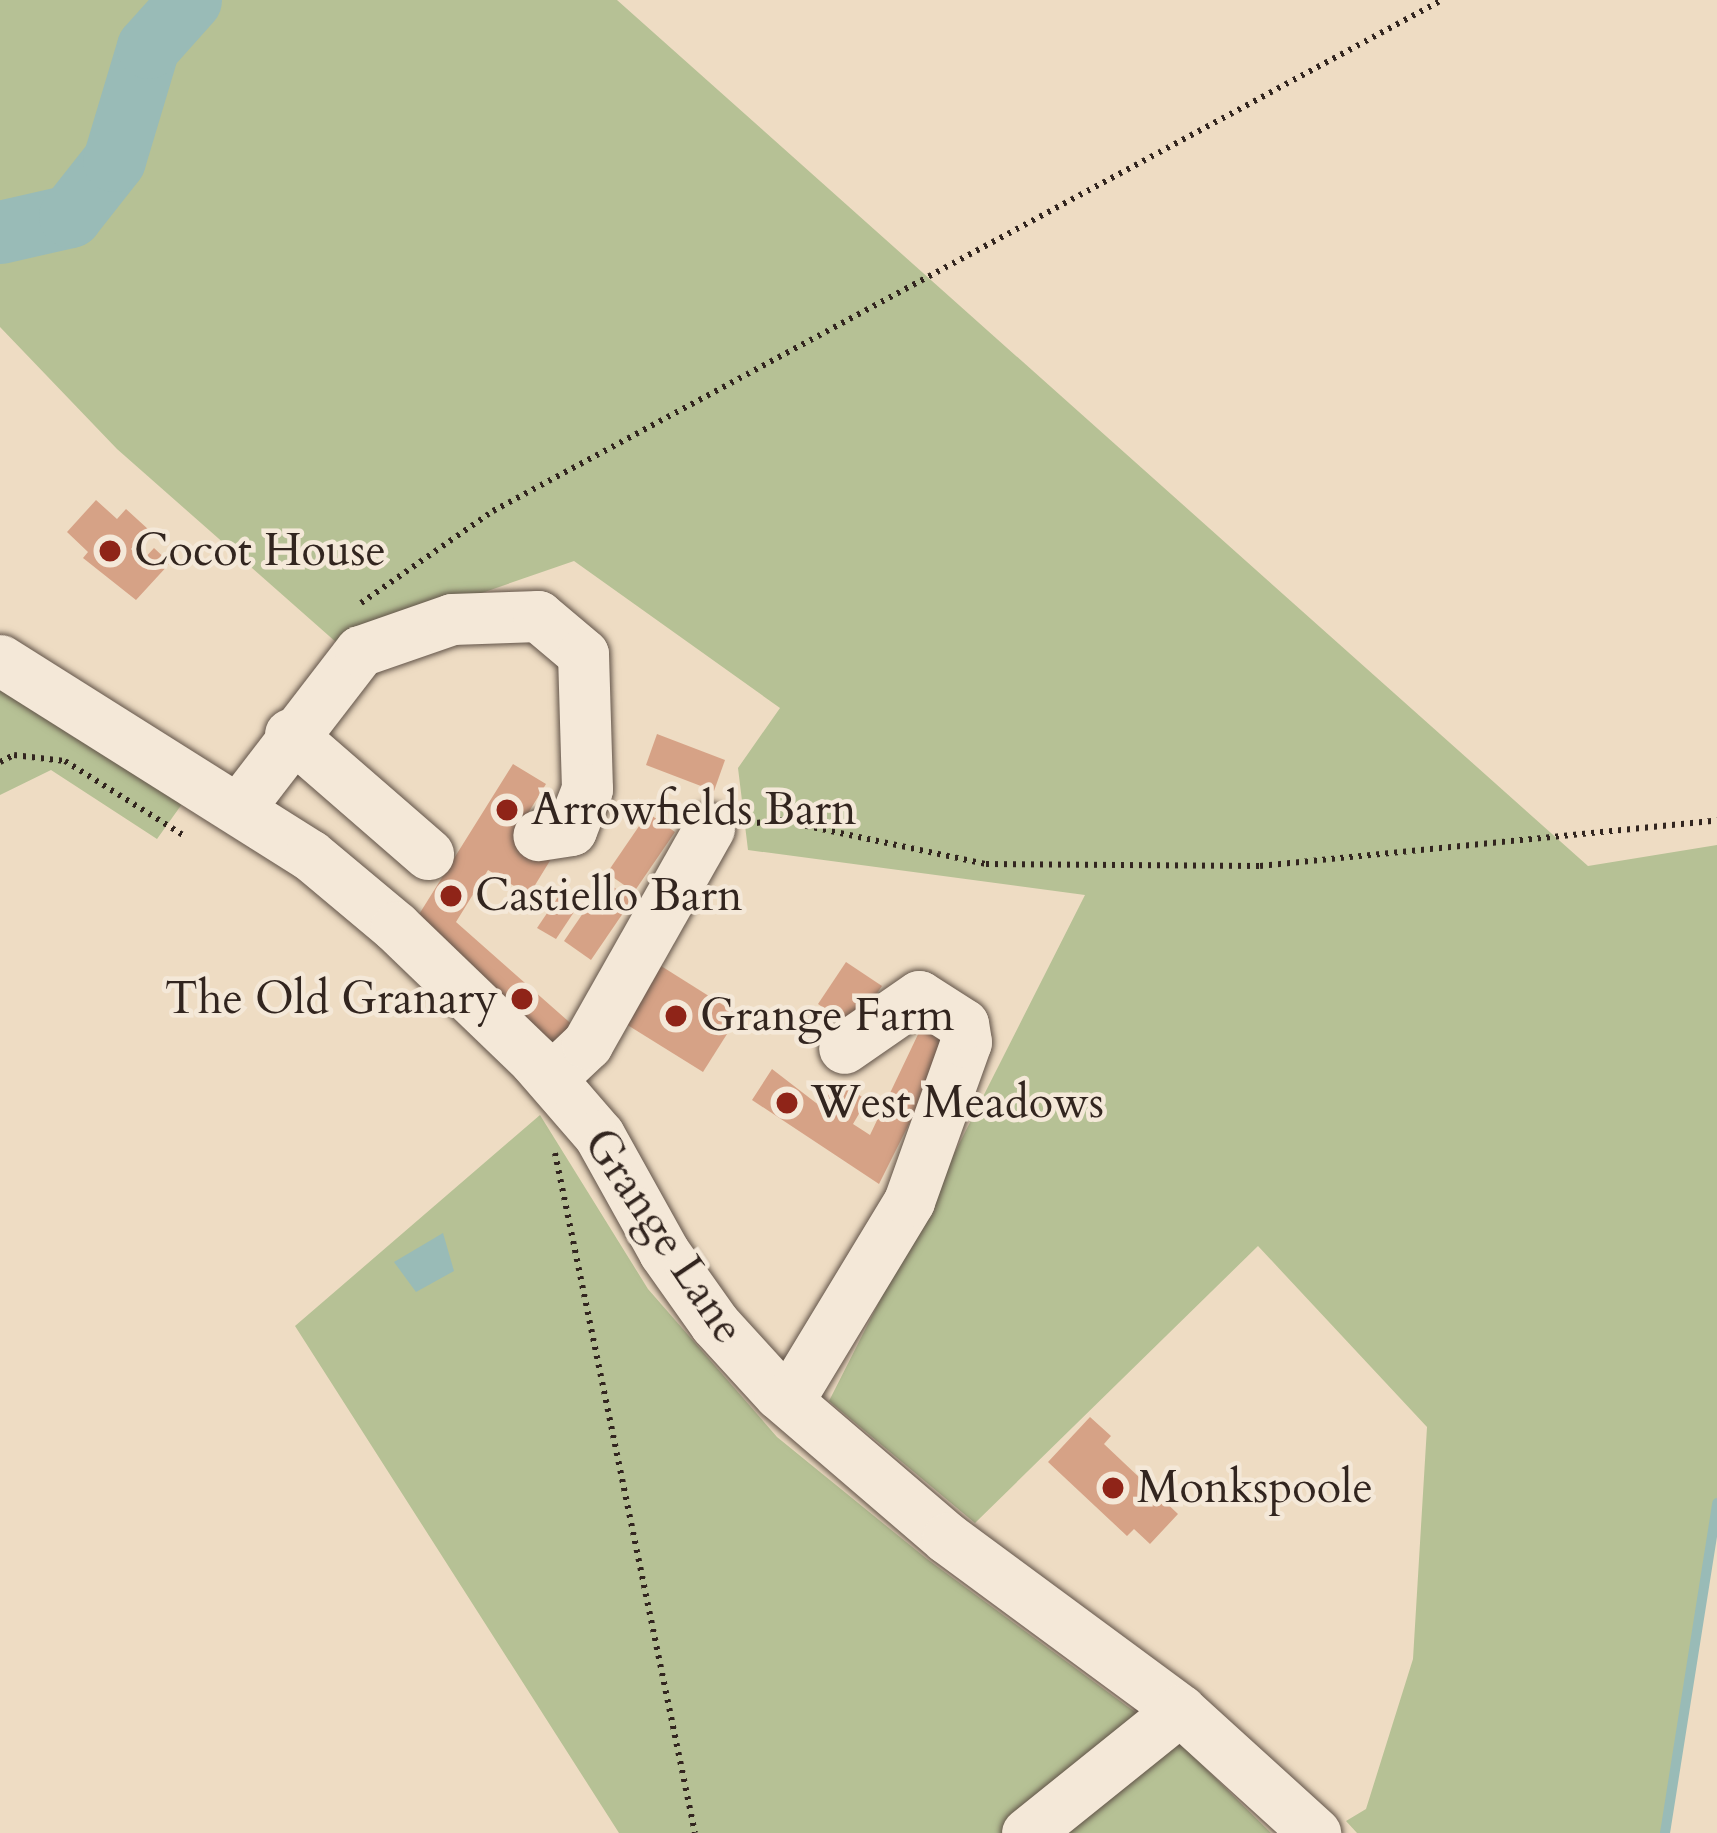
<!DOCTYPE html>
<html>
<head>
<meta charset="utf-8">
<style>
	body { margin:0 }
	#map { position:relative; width:1717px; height:1833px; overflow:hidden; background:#eedcc3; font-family:Cardo,serif }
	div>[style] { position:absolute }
	.green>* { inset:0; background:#b6c195 }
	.water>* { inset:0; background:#99bbb7 }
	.stream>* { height:10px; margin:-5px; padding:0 5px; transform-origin:5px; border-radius:5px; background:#99bbb7 }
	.river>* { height:63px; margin:-31.5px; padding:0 31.5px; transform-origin:31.5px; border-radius:31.5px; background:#99bbb7 }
	.building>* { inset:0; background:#d6a286 }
	.path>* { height:6px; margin-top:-3px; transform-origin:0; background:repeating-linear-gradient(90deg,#32251f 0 3px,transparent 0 9px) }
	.roads { filter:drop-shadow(0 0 3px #615348) drop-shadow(0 0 3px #615348) }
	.minor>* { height:51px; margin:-25.5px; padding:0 25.5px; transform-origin:25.5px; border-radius:25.5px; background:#f4e8d8 }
	.dots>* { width:33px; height:33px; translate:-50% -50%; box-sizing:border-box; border:6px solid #f4e8d8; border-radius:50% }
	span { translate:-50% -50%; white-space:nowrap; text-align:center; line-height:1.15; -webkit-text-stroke:9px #f4e8d8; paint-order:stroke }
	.poi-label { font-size:45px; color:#32251f }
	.left { translate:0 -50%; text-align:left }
	.right { translate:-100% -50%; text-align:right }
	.street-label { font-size:45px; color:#32251f }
</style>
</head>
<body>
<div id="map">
	<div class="green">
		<i style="clip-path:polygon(0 0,617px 0,1588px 866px,1717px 845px,1717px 1503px,1664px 1833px,1357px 1833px,1346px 1821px,1366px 1809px,1413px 1659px,1427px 1427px,1258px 1246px,975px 1523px,829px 1401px,1085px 895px,748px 850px,738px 768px,780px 708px,574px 561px,337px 643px,117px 449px,0 327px)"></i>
		<i style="clip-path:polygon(0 684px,70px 735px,187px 797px,157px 839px,51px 770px,0 795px)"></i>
		<i style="clip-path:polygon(540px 1115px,648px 1289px,777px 1437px,927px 1559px,1188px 1751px,1271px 1833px,619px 1833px,295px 1326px)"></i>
	</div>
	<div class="water">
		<i style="clip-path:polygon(443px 1233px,454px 1271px,416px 1292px,394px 1262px)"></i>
	</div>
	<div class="stream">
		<i style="left:1665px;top:1833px;width:334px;rotate:-81deg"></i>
	</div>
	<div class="river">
		<i style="left:0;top:232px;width:72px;rotate:-12.9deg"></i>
		<i style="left:70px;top:216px;width:71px;rotate:-51.8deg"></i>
		<i style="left:114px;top:160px;width:118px;rotate:-73.3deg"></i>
		<i style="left:148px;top:47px;width:63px;rotate:-48.2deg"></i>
	</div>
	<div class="building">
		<i style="clip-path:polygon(96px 500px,117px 519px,126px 509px,149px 530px,131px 549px,143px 560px,154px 548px,170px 563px,136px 600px,83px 558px,88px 552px,67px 532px)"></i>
		<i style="clip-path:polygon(657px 734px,725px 760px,714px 791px,646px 765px)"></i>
		<i style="clip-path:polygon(513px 764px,546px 784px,514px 836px,551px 859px,529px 895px,488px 870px,456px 922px,576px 1028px,557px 1049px,413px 924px)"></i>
		<i style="clip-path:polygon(648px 813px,675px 832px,634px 892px,607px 873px)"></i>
		<i style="clip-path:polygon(605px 881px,632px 900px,591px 960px,564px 941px)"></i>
		<i style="clip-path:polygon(562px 891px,580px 903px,556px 939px,537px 928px)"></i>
		<i style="clip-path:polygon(650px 959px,739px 1015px,703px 1072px,613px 1016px)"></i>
		<i style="clip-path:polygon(846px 962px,882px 986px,853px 1028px,818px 1004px)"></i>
		<i style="clip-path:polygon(922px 1026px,950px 1042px,879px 1184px,752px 1100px,772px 1069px,820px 1106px,838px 1082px,867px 1100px,853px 1124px,870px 1135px)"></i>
		<i style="clip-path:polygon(1090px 1417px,1111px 1436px,1104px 1444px,1178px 1514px,1150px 1544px,1134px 1529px,1127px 1536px,1048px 1462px)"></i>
	</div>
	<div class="path">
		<i style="left:361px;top:603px;width:161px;rotate:-34.9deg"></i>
		<i style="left:493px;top:511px;width:1078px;rotate:-28.3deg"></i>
		<i style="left:0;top:762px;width:16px;rotate:-27deg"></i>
		<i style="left:14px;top:755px;width:51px;rotate:6.7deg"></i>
		<i style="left:65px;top:761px;width:143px;rotate:32.1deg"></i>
		<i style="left:748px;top:824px;width:31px;rotate:-7deg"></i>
		<i style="left:779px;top:820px;width:212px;rotate:12deg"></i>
		<i style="left:986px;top:864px;width:274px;rotate:0.4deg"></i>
		<i style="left:1260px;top:866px;width:459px;rotate:-5.7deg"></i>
		<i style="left:555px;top:1153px;width:694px;rotate:78.37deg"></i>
	</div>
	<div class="roads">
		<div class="minor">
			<i style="left:0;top:660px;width:366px;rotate:32.2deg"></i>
			<i style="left:310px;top:855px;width:112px;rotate:39.9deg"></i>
			<i style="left:396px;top:927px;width:192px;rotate:43.9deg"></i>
			<i style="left:534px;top:1060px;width:99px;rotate:49.1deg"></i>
			<i style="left:599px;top:1135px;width:134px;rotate:60.9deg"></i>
			<i style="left:664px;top:1252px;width:88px;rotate:54.7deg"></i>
			<i style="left:715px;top:1324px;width:95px;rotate:47.6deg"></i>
			<i style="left:779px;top:1394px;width:221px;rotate:40.6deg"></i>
			<i style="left:947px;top:1538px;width:290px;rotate:36.4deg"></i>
			<i style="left:1180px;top:1710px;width:183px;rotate:42.3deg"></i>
			<i style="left:290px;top:734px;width:183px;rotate:41deg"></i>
			<i style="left:239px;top:808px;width:198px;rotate:-52.4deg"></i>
			<i style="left:360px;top:651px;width:97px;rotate:-19.2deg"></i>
			<i style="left:452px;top:619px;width:86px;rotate:-2deg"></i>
			<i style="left:538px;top:616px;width:59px;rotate:40.2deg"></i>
			<i style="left:583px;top:654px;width:135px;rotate:88.3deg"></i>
			<i style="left:587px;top:789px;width:44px;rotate:111.3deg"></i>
			<i style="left:571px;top:830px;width:33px;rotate:171deg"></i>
			<i style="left:551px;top:1078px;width:50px;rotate:-43.4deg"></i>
			<i style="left:587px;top:1044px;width:248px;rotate:-60.5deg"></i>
			<i style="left:788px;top:1401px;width:234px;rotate:-58.8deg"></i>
			<i style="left:909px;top:1201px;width:169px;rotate:-70.3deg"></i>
			<i style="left:966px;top:1042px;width:18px;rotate:-99deg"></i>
			<i style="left:963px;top:1024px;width:52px;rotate:-147.5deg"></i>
			<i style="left:919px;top:996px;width:91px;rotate:145.3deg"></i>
			<i style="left:1027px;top:1833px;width:196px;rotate:-38.8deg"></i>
		</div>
	</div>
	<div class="dots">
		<i style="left:110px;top:551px;background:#8f2418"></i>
		<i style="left:507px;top:810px;background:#8f2418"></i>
		<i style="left:451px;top:896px;background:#8f2418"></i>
		<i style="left:522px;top:999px;background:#8f2418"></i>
		<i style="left:676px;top:1016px;background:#8f2418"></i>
		<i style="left:787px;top:1103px;background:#8f2418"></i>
		<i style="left:1113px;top:1488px;background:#8f2418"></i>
	</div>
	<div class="poi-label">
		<span class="left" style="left:134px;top:551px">Cocot House</span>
		<span class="left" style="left:531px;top:810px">Arrowfields Barn</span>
		<span class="left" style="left:475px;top:896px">Castiello Barn</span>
		<span class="right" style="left:498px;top:999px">The Old Granary</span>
		<span class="left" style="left:700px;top:1016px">Grange Farm</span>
		<span class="left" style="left:811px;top:1103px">West Meadows</span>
		<span class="left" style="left:1137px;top:1488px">Monkspoole</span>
	</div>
	<div class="street-label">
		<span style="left:664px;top:1236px;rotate:56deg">Grange Lane</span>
	</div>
</div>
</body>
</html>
